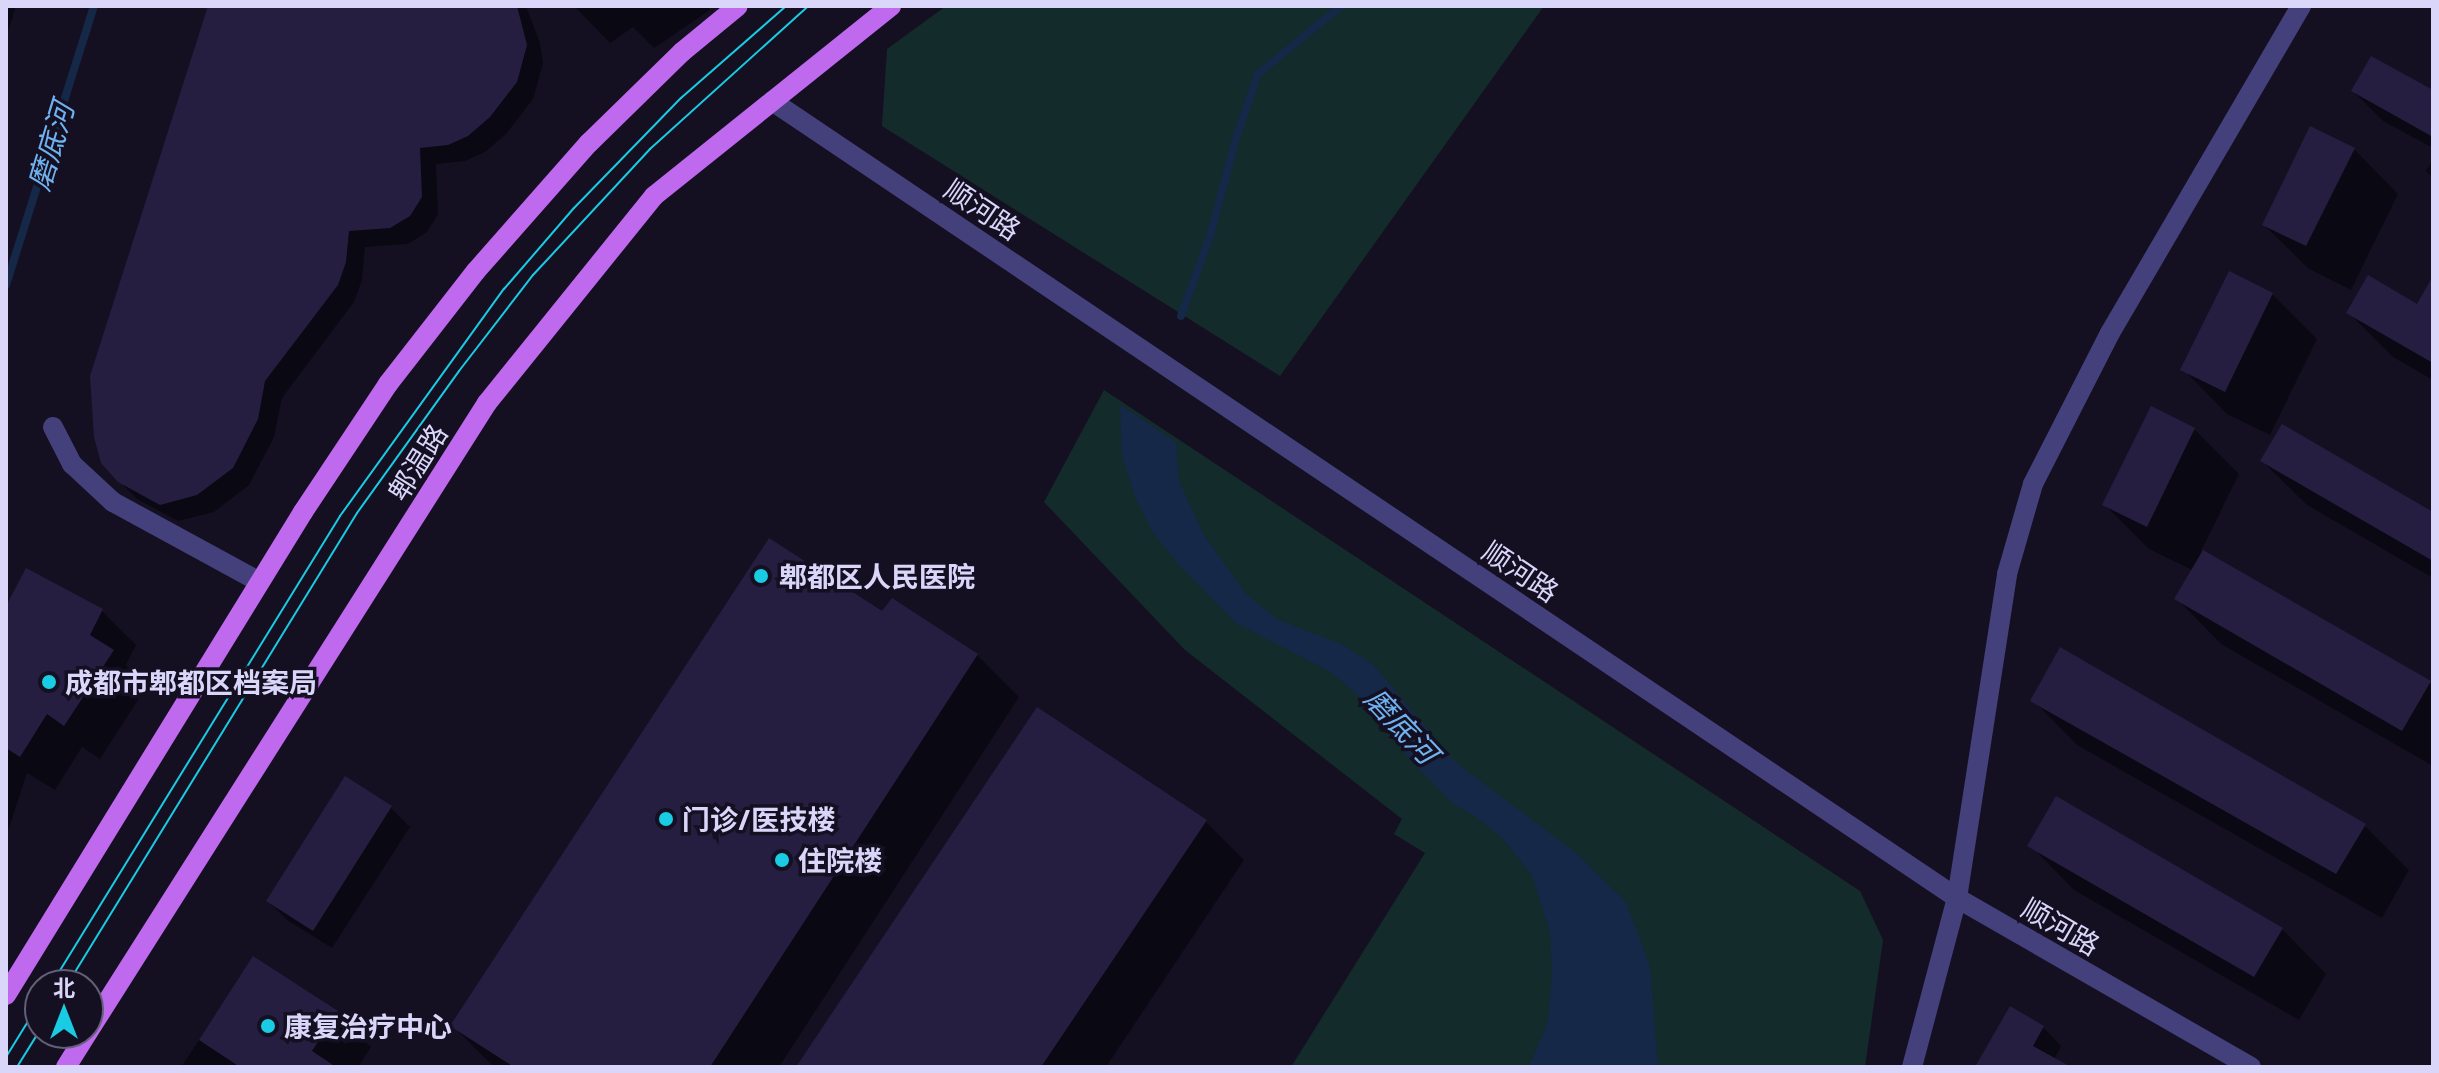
<!DOCTYPE html>
<html>
<head>
<meta charset="utf-8">
<style>
	body { margin:0 }
	#map { position:relative; width:2439px; height:1073px; overflow:hidden; background:#141022; font-family:Barlow,"Noto Sans SC",sans-serif }
	div>[style] { position:absolute }
	.green>* { inset:0; background:#142b2b }
	.water>* { inset:0; background:#152847 }
	.shadow>* { inset:0; background:#0007 }
	.stream>* { height:8px; margin:-4px; padding:0 4px; transform-origin:4px; border-radius:4px; background:#152847 }
	.building>* { inset:0; background:#261e41 }
	.minor>* { height:20px; margin:-10px; padding:0 10px; transform-origin:10px; border-radius:10px; background:#44407c }
	.major>* { height:20px; margin:-10px; padding:0 10px; transform-origin:10px; border-radius:10px; background:#bf69ee }
	.tram>* { height:2px; margin:-1px; padding:0 1px; transform-origin:1px; border-radius:1px; background:#19cbe3 }
	.dots>* { width:22px; height:22px; translate:-50% -50%; box-sizing:border-box; border:4px solid #141022; border-radius:50% }
	span { translate:-50% -50%; white-space:nowrap; text-align:center; line-height:1.15; -webkit-text-stroke:7px #141022; paint-order:stroke }
	.street-label { font-size:28px; color:#dad6fa }
	.poi-label { font-size:28px; color:#dad6fa; font-weight:700 }
	.left { translate:0 -50%; text-align:left }
	.water-label { font-size:30px; color:#6fb2ef; font-style:italic }
	.frame { position:absolute; inset:0; border:8px solid #dad6fa; pointer-events:none }
	.north { position:absolute; left:24px; top:969px; width:80px; height:80px; box-sizing:border-box; background:#141022; border:2px solid #635f78; border-radius:50%; rotate:0deg; font-size:22px; font-weight:700; line-height:32px; text-align:center; color:#dad6fa }
	.north::after { content:''; display:block; margin:auto; width:28px; height:36px; background:#19cbe3; clip-path:polygon(50% 0,100% 100%,50% 72%,0 100%) }
</style>
</head>
<body>
<div id="map">
	<div class="green">
		<i style="clip-path:polygon(946px 6px,1544px 6px,1280px 376px,882px 126px,887px 49px)"></i>
		<i style="clip-path:polygon(1104px 390px,1860px 891px,1883px 940px,1865px 1067px,1291px 1067px,1425px 853px,1394px 834px,1402px 819px,1185px 650px,1044px 502px)"></i>
	</div>
	<div class="water">
		<i style="clip-path:polygon(1120px 405px,1176px 442px,1179px 481px,1204px 535px,1246px 594px,1279px 620px,1341px 644px,1373px 664px,1455px 762px,1575px 852px,1626px 902px,1650px 967px,1658px 1067px,1529px 1067px,1548px 1022px,1552px 973px,1550px 932px,1531px 874px,1504px 840px,1475px 816px,1453px 804px,1409px 758px,1357px 694px,1329px 671px,1236px 623px,1181px 567px,1153px 533px,1136px 499px,1122px 456px)"></i>
	</div>
	<div class="shadow">
		<i style="clip-path:polygon(6px 6px,16px 6px,6px 38px)"></i>
		<i style="clip-path:polygon(210px 6px,526px 6px,540px 43px,543px 63px,533px 99px,506px 134px,485px 152px,465px 161px,436px 164px,438px 214px,427px 232px,408px 244px,365px 247px,362px 280px,354px 302px,282px 398px,274px 437px,249px 485px,214px 512px,178px 521px,137px 499px,119px 481px)"></i>
		<i style="clip-path:polygon(574px 6px,707px 6px,710px 10px,654px 48px,633px 27px,610px 43px)"></i>
		<i style="clip-path:polygon(2353px 91px,2433px 92px,2433px 148px,2383px 121px)"></i>
		<i style="clip-path:polygon(2354px 149px,2398px 194px,2351px 290px,2309px 269px,2264px 225px)"></i>
		<i style="clip-path:polygon(2433px 159px,2433px 178px,2426px 171px)"></i>
		<i style="clip-path:polygon(2272px 294px,2317px 339px,2270px 435px,2227px 414px,2183px 369px)"></i>
		<i style="clip-path:polygon(2348px 312px,2433px 315px,2433px 380px,2393px 357px)"></i>
		<i style="clip-path:polygon(2194px 429px,2239px 474px,2201px 551px,2430px 683px,2433px 686px,2433px 766px,2221px 644px,2177px 599px,2194px 571px,2149px 549px,2105px 505px)"></i>
		<i style="clip-path:polygon(2262px 461px,2433px 513px,2433px 578px,2307px 505px)"></i>
		<i style="clip-path:polygon(6px 610px,101px 610px,136px 645px,126px 665px,147px 686px,100px 759px,82px 747px,55px 790px,27px 773px,6px 837px)"></i>
		<i style="clip-path:polygon(882px 614px,977px 655px,1019px 697px,779px 1067px,494px 1067px,453px 1026px)"></i>
		<i style="clip-path:polygon(2033px 700px,2365px 826px,2409px 870px,2382px 918px,2077px 745px)"></i>
		<i style="clip-path:polygon(346px 779px,391px 808px,410px 827px,332px 948px,287px 920px,268px 901px)"></i>
		<i style="clip-path:polygon(1206px 822px,1244px 860px,1106px 1067px,798px 1067px)"></i>
		<i style="clip-path:polygon(2030px 845px,2282px 929px,2326px 974px,2299px 1020px,2074px 890px)"></i>
		<i style="clip-path:polygon(254px 959px,336px 1013px,371px 1047px,358px 1067px,181px 1067px)"></i>
		<i style="clip-path:polygon(2043px 1027px,2061px 1046px,2054px 1060px,2066px 1067px,1985px 1067px)"></i>
	</div>
	<div class="stream">
		<i style="left:6px;top:285px;width:293px;rotate:-72.5deg"></i>
		<i style="left:1181px;top:316px;width:85px;rotate:-70.1deg"></i>
		<i style="left:1210px;top:236px;width:101px;rotate:-75.1deg"></i>
		<i style="left:1236px;top:138px;width:68px;rotate:-71deg"></i>
		<i style="left:1258px;top:74px;width:107px;rotate:-39.3deg"></i>
	</div>
	<div class="building">
		<i style="clip-path:polygon(208px 6px,517px 6px,527px 45px,517px 82px,490px 117px,468px 136px,448px 145px,420px 148px,422px 197px,410px 216px,390px 228px,349px 231px,346px 262px,338px 285px,265px 381px,258px 419px,233px 468px,197px 495px,160px 505px,118px 482px,101px 463px,94px 437px,90px 376px)"></i>
		<i style="clip-path:polygon(2371px 56px,2433px 90px,2433px 137px,2351px 91px)"></i>
		<i style="clip-path:polygon(2310px 126px,2355px 148px,2306px 246px,2262px 225px)"></i>
		<i style="clip-path:polygon(2229px 271px,2273px 293px,2225px 392px,2180px 370px)"></i>
		<i style="clip-path:polygon(2368px 275px,2417px 304px,2433px 276px,2433px 363px,2346px 313px)"></i>
		<i style="clip-path:polygon(2151px 406px,2195px 428px,2147px 527px,2102px 505px)"></i>
		<i style="clip-path:polygon(2282px 424px,2433px 512px,2433px 561px,2260px 461px)"></i>
		<i style="clip-path:polygon(769px 538px,882px 611px,892px 598px,978px 654px,710px 1067px,514px 1067px,450px 1026px)"></i>
		<i style="clip-path:polygon(2203px 550px,2431px 681px,2402px 731px,2174px 599px)"></i>
		<i style="clip-path:polygon(26px 568px,103px 609px,90px 635px,114px 650px,64px 726px,47px 714px,20px 757px,6px 748px,6px 606px)"></i>
		<i style="clip-path:polygon(2060px 647px,2366px 824px,2336px 874px,2030px 701px)"></i>
		<i style="clip-path:polygon(1037px 707px,1207px 820px,1041px 1067px,796px 1067px)"></i>
		<i style="clip-path:polygon(345px 776px,392px 806px,313px 931px,266px 901px)"></i>
		<i style="clip-path:polygon(2056px 796px,2283px 928px,2254px 977px,2027px 846px)"></i>
		<i style="clip-path:polygon(253px 956px,338px 1011px,312px 1051px,336px 1067px,240px 1067px,199px 1040px)"></i>
		<i style="clip-path:polygon(2010px 1006px,2044px 1026px,2033px 1046px,2071px 1067px,1975px 1067px)"></i>
	</div>
	<div class="minor">
		<i style="left:772px;top:101px;width:1428px;rotate:33.92deg"></i>
		<i style="left:1957px;top:898px;width:339px;rotate:29.9deg"></i>
		<i style="left:53px;top:427px;width:42px;rotate:62.8deg"></i>
		<i style="left:72px;top:464px;width:56px;rotate:42.8deg"></i>
		<i style="left:113px;top:502px;width:167px;rotate:28.6deg"></i>
		<i style="left:1912px;top:1067px;width:175px;rotate:-75.1deg"></i>
		<i style="left:1957px;top:898px;width:328px;rotate:-81.2deg"></i>
		<i style="left:2007px;top:574px;width:94px;rotate:-73.9deg"></i>
		<i style="left:2033px;top:484px;width:169px;rotate:-63deg"></i>
		<i style="left:2110px;top:333px;width:379px;rotate:-59.7deg"></i>
	</div>
	<div class="major">
		<i style="left:6px;top:995px;width:567px;rotate:-58.41deg"></i>
		<i style="left:303px;top:512px;width:154px;rotate:-56.4deg"></i>
		<i style="left:388px;top:384px;width:143px;rotate:-52.1deg"></i>
		<i style="left:476px;top:271px;width:171px;rotate:-48.6deg"></i>
		<i style="left:589px;top:143px;width:130px;rotate:-44.4deg"></i>
		<i style="left:682px;top:52px;width:72px;rotate:-39.4deg"></i>
		<i style="left:88px;top:1032px;width:745px;rotate:-57.61deg"></i>
		<i style="left:487px;top:403px;width:266px;rotate:-51.1deg"></i>
		<i style="left:654px;top:196px;width:304px;rotate:-38.7deg"></i>
		<i style="left:66px;top:1067px;width:40px;rotate:-58deg"></i>
	</div>
	<div class="tram">
		<i style="left:51px;top:985px;width:551px;rotate:-58.36deg"></i>
		<i style="left:340px;top:516px;width:280px;rotate:-54.2deg"></i>
		<i style="left:504px;top:289px;width:107px;rotate:-49.2deg"></i>
		<i style="left:574px;top:208px;width:153px;rotate:-45.8deg"></i>
		<i style="left:681px;top:98px;width:140px;rotate:-41.2deg"></i>
		<i style="left:67px;top:985px;width:554px;rotate:-58.43deg"></i>
		<i style="left:357px;top:513px;width:175px;rotate:-54.3deg"></i>
		<i style="left:459px;top:371px;width:121px;rotate:-52.4deg"></i>
		<i style="left:533px;top:275px;width:172px;rotate:-47.1deg"></i>
		<i style="left:650px;top:149px;width:213px;rotate:-42.1deg"></i>
		<i style="left:6px;top:1057px;width:65px;rotate:-58.3deg"></i>
		<i style="left:17px;top:1067px;width:44px;rotate:-58.1deg"></i>
	</div>
	<div class="dots">
		<i style="left:761px;top:576px;background:#19cbe3"></i>
		<i style="left:49px;top:682px;background:#19cbe3"></i>
		<i style="left:666px;top:819px;background:#19cbe3"></i>
		<i style="left:782px;top:860px;background:#19cbe3"></i>
		<i style="left:268px;top:1026px;background:#19cbe3"></i>
	</div>
	<div class="street-label">
		<span style="left:983px;top:209px;rotate:34deg">顺河路</span>
		<span style="left:417px;top:462px;rotate:-58deg">郫温路</span>
		<span style="left:1521px;top:571px;rotate:34deg">顺河路</span>
		<span style="left:2061px;top:926px;rotate:30deg">顺河路</span>
	</div>
	<div class="poi-label">
		<span class="left" style="left:779px;top:576px">郫都区人民医院</span>
		<span class="left" style="left:65px;top:682px">成都市郫都区档案局</span>
		<span class="left" style="left:682px;top:819px">门诊/医技楼</span>
		<span class="left" style="left:798px;top:860px">住院楼</span>
		<span class="left" style="left:284px;top:1026px">康复治疗中心</span>
	</div>
	<div class="water-label">
		<span style="left:50px;top:146px;rotate:-73deg">磨底河</span>
		<span style="left:1402px;top:725px;rotate:47deg">磨底河</span>
	</div>
	<div class="frame"></div>
	<div class="north">北</div>
</div>
</body>
</html>
